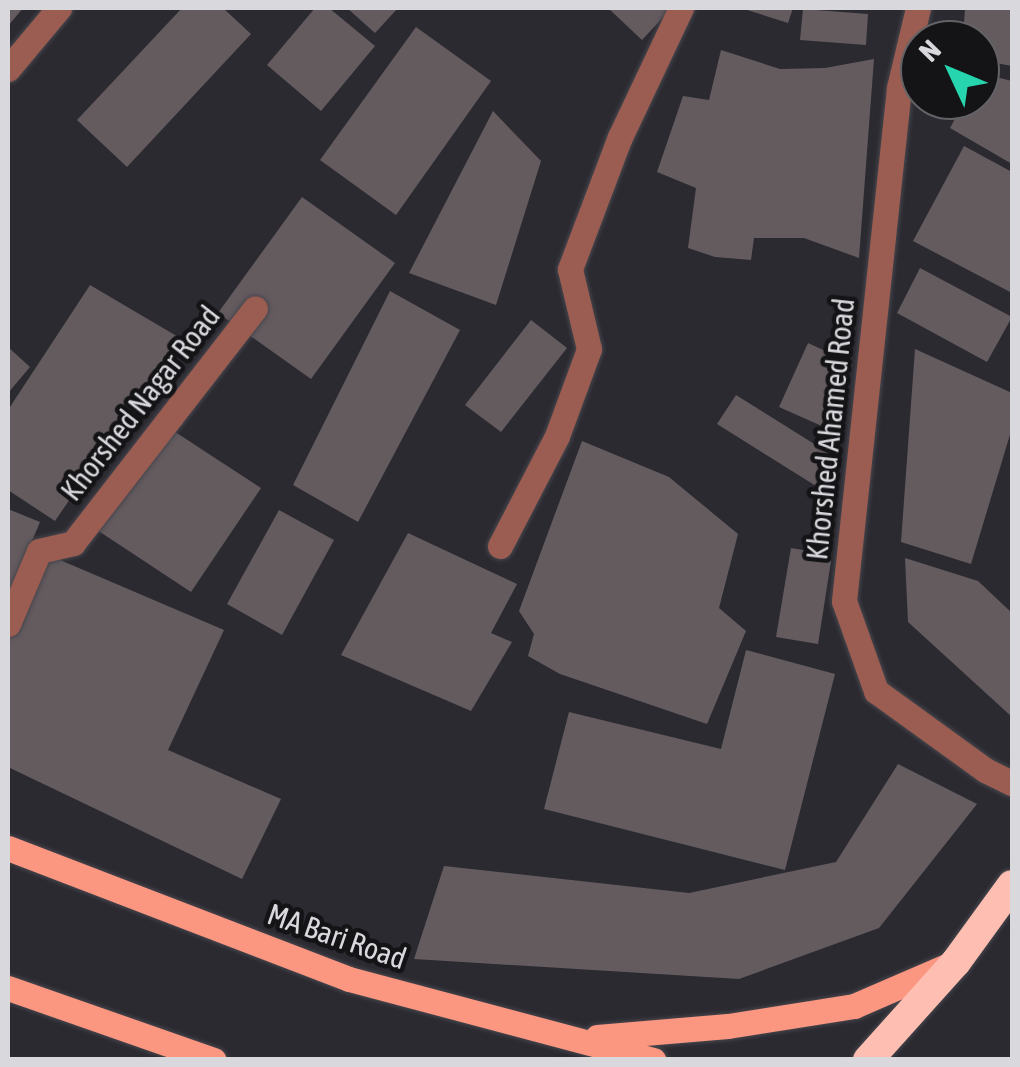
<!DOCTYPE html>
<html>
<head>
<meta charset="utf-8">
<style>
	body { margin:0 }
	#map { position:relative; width:1020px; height:1067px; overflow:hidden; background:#2b2a31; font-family:"Asap Condensed",sans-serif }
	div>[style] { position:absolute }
	.building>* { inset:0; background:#645b5f }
	.roads { filter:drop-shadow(0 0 2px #47464d) drop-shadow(0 0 2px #47464d) }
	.minor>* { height:25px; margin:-12.5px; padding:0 12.5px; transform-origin:12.5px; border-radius:12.5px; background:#9b5d51 }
	.major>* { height:25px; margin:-12.5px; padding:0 12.5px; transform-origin:12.5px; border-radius:12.5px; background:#fb9681 }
	.highway>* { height:30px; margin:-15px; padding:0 15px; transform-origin:15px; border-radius:15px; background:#febfb2 }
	span { translate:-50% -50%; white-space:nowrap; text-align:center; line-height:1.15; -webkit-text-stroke:9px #141316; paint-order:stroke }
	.street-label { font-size:30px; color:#d9d8dd }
	.frame { position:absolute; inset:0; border:10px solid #d9d8dd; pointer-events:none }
	.north { position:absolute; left:900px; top:20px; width:100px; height:100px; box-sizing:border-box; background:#141316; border:2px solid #636266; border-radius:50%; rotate:314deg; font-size:28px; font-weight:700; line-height:40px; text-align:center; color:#d9d8dd }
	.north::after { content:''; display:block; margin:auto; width:35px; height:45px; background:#26d5ae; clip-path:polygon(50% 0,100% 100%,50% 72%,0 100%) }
</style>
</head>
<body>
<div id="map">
	<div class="building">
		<i style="clip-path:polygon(8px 8px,23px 8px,8px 26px)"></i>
		<i style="clip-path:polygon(182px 8px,223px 8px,251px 34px,127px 167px,77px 120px)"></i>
		<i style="clip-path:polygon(315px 8px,329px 8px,375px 46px,321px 111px,267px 65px)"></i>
		<i style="clip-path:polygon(347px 8px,398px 8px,375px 33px)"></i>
		<i style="clip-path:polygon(608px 8px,672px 8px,642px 40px)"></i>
		<i style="clip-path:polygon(741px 8px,793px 8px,788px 23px)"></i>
		<i style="clip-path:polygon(965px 8px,1012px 8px,1012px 66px,980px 60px,980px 40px,963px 40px)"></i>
		<i style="clip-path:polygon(803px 9px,868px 14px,866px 45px,800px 40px)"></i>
		<i style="clip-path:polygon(416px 27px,491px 81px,396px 215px,320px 160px)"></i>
		<i style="clip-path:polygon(721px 50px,780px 69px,825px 68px,874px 59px,859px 258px,804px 238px,754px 238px,751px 260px,715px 257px,688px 248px,696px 188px,657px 172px,683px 96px,709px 100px)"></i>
		<i style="clip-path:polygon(980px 73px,1012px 81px,1012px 164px,950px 128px,965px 100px,980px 100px)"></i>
		<i style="clip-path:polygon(493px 111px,541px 161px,496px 305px,409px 273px)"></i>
		<i style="clip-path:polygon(964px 146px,1012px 172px,1012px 293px,913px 241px)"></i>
		<i style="clip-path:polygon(302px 197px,395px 263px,311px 379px,218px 313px)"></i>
		<i style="clip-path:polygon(920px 268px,1012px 317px,987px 362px,897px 313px)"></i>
		<i style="clip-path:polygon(90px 285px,180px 338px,55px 521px,8px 490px,8px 410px)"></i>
		<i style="clip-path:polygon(390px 291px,460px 330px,358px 522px,293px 485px)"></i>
		<i style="clip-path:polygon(531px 320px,567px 348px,501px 432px,465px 405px)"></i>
		<i style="clip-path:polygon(808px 343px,853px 364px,824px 427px,779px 407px)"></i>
		<i style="clip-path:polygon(8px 347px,30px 367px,8px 393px)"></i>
		<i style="clip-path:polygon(915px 349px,1012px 393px,1012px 428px,971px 564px,901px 542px)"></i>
		<i style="clip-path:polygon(736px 395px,835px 457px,816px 486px,717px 424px)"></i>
		<i style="clip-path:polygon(163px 424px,261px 488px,191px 592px,94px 528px)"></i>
		<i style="clip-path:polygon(582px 441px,669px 477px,738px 534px,719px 608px,746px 631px,707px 724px,560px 674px,528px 656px,534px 634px,519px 611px)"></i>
		<i style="clip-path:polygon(8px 509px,40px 522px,8px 598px)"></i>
		<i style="clip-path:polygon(279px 510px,334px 540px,282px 635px,227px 604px)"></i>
		<i style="clip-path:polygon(408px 533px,517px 584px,491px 633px,512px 642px,471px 711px,341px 655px)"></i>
		<i style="clip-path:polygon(791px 548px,832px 555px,818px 644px,776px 637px)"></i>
		<i style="clip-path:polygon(39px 551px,224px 630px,168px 750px,281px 799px,242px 879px,8px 767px,8px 633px)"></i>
		<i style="clip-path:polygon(905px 558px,978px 581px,1012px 613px,1012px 717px,908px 622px)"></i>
		<i style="clip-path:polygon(746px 650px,835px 674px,785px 870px,544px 809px,569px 712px,721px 749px)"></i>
		<i style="clip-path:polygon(898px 764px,977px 804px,879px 928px,739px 979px,414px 959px,444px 866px,689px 893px,836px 862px)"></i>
	</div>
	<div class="roads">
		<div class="minor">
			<i style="left:918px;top:8px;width:82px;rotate:103.4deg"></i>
			<i style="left:899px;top:88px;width:516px;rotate:96.12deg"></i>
			<i style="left:844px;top:601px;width:96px;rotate:70.4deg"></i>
			<i style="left:876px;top:691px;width:135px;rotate:35.9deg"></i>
			<i style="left:985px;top:770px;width:30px;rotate:26deg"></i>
			<i style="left:8px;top:69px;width:80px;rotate:-50.1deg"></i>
			<i style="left:500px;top:546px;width:124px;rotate:-62.6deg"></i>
			<i style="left:557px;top:436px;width:93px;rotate:-69.8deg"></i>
			<i style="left:589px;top:349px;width:82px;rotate:-103.4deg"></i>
			<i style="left:570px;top:269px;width:141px;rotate:-69.3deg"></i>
			<i style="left:620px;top:137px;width:143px;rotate:-64.7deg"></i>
			<i style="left:8px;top:624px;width:79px;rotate:-67deg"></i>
			<i style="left:39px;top:551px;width:35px;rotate:-13deg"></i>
			<i style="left:73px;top:543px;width:297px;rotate:-52.2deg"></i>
		</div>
		<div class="major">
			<i style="left:8px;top:848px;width:365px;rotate:21deg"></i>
			<i style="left:349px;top:979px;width:315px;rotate:14.9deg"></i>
			<i style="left:8px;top:988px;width:218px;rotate:19.3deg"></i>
			<i style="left:597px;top:1037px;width:131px;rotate:-4.8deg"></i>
			<i style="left:728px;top:1026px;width:128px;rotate:-9deg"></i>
			<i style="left:854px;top:1006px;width:106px;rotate:-23.4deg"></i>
		</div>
		<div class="highway">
			<i style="left:868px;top:1060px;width:132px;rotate:-48.1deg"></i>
			<i style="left:956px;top:962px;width:95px;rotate:-54deg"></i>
		</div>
	</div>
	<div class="street-label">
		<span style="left:140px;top:403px;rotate:-52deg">Khorshed Nagar Road</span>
		<span style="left:830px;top:429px;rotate:-84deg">Khorshed Ahamed Road</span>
		<span style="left:337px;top:936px;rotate:19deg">MA Bari Road</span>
	</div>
	<div class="frame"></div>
	<div class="north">N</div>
</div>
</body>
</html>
